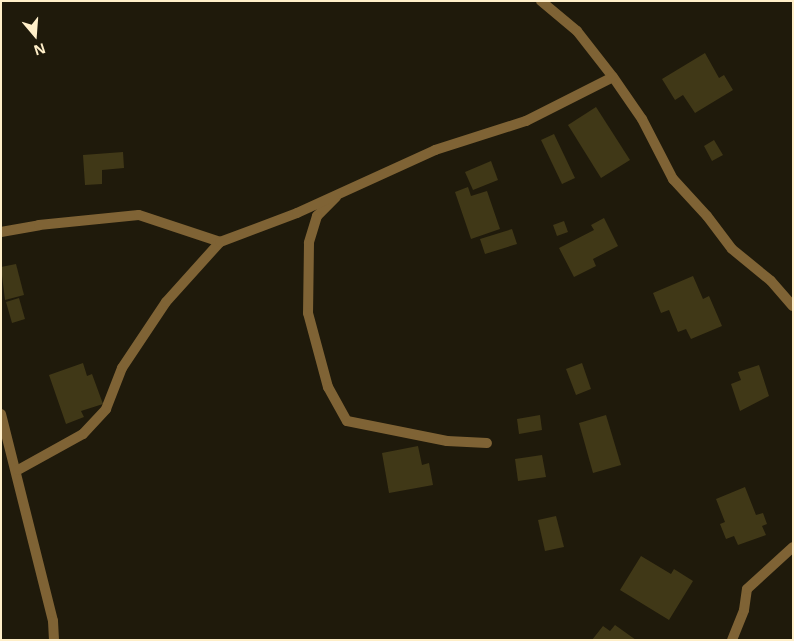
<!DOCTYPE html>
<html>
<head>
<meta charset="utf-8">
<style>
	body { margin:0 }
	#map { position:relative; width:794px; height:641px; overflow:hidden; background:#1f1a0b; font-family:"Noto Sans",sans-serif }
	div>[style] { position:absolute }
	.building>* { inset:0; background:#403817 }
	.minor>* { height:10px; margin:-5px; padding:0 5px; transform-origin:5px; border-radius:5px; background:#7f6335 }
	span { translate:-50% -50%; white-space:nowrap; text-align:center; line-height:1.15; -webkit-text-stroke:4.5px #1f1a0b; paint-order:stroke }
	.frame { position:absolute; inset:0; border:2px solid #ffefc9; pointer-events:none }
	.north { position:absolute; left:10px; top:10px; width:50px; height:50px; -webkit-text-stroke:4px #1f1a0b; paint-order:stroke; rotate:162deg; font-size:14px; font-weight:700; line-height:20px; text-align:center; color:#ffefc9 }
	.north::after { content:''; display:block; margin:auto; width:18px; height:22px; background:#ffefc9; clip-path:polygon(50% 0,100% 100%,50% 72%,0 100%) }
</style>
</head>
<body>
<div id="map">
	<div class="building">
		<i style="clip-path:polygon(705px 53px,719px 78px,724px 75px,733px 90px,695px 113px,683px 95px,675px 100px,662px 79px)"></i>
		<i style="clip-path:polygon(596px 107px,630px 160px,601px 178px,568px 125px)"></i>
		<i style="clip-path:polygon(554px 134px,575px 178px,562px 184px,541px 140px)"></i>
		<i style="clip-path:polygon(714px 140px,723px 155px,712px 161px,704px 146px)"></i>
		<i style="clip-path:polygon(123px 152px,124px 168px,102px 170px,102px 184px,85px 185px,83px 155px)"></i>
		<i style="clip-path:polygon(491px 161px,498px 180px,473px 190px,465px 172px)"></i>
		<i style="clip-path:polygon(468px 187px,471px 196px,487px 191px,500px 229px,471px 239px,455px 192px)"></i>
		<i style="clip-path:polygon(604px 218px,618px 246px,593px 259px,596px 266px,574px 277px,559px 248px,594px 230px,591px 225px)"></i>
		<i style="clip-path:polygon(564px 221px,568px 232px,557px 236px,553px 225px)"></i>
		<i style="clip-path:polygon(512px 229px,517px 244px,485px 254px,480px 239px)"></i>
		<i style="clip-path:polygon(16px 264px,24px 295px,5px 300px,1px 267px)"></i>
		<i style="clip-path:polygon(693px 276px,703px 299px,709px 296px,722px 326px,691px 339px,686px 329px,678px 332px,669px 310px,661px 313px,653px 293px)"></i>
		<i style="clip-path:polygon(19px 298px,25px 319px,12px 323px,6px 302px)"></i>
		<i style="clip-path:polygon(83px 363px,87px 376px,92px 374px,103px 404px,81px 411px,84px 417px,66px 424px,49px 375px)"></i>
		<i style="clip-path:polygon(582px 363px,591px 389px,576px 395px,566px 369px)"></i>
		<i style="clip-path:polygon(759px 365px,769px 396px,740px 411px,731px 384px,741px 380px,738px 372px)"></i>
		<i style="clip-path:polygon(540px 415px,542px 430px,519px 434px,517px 419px)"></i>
		<i style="clip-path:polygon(606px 415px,621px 465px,593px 473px,579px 423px)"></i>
		<i style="clip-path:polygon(418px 446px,422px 465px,429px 463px,433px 485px,389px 493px,382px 453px)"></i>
		<i style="clip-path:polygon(542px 455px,546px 477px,518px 481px,515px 459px)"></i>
		<i style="clip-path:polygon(745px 487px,756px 515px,763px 513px,767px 524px,762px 526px,766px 535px,738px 545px,734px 536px,726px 539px,720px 524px,725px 522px,716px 499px)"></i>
		<i style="clip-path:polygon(556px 516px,564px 547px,545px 551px,538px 520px)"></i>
		<i style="clip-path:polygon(641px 556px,671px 574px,674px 569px,693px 581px,669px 620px,620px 590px)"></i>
		<i style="clip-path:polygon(615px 625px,636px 640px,592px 640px,603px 626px,610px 631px)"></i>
	</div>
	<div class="minor">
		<i style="left:541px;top:1px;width:47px;rotate:39.8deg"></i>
		<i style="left:577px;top:31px;width:58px;rotate:52deg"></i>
		<i style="left:613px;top:77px;width:51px;rotate:55.4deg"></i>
		<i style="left:642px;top:119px;width:68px;rotate:62.7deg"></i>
		<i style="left:673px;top:179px;width:50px;rotate:47.4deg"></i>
		<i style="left:707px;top:216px;width:41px;rotate:52.9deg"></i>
		<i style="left:732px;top:249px;width:50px;rotate:39.4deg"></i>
		<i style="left:771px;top:281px;width:33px;rotate:49deg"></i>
		<i style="left:336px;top:197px;width:27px;rotate:135deg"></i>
		<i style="left:317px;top:216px;width:28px;rotate:107deg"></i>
		<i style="left:309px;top:243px;width:70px;rotate:90.8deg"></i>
		<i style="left:308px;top:313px;width:77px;rotate:74.9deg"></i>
		<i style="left:328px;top:387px;width:39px;rotate:61deg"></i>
		<i style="left:347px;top:421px;width:102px;rotate:11.3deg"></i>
		<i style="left:447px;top:441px;width:40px;rotate:2.9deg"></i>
		<i style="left:1px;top:232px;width:39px;rotate:-10deg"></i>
		<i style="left:39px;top:225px;width:100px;rotate:-5.7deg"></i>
		<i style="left:139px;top:215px;width:85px;rotate:18.4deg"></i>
		<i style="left:1px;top:414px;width:213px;rotate:75.9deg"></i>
		<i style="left:53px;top:621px;width:19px;rotate:87deg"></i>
		<i style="left:18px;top:470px;width:74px;rotate:-29deg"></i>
		<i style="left:83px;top:434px;width:34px;rotate:-47deg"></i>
		<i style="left:106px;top:409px;width:44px;rotate:-68.7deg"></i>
		<i style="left:122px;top:368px;width:79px;rotate:-56.3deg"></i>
		<i style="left:166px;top:302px;width:81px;rotate:-48deg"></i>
		<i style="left:220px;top:242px;width:82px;rotate:-20.6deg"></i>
		<i style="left:297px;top:213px;width:152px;rotate:-24.5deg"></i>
		<i style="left:435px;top:150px;width:96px;rotate:-17.7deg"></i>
		<i style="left:526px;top:121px;width:97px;rotate:-26.8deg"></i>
		<i style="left:732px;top:640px;width:32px;rotate:-68deg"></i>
		<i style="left:744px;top:610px;width:21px;rotate:-82deg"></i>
		<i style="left:747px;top:589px;width:62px;rotate:-42.4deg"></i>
	</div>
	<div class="frame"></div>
	<div class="north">N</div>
</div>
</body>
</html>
